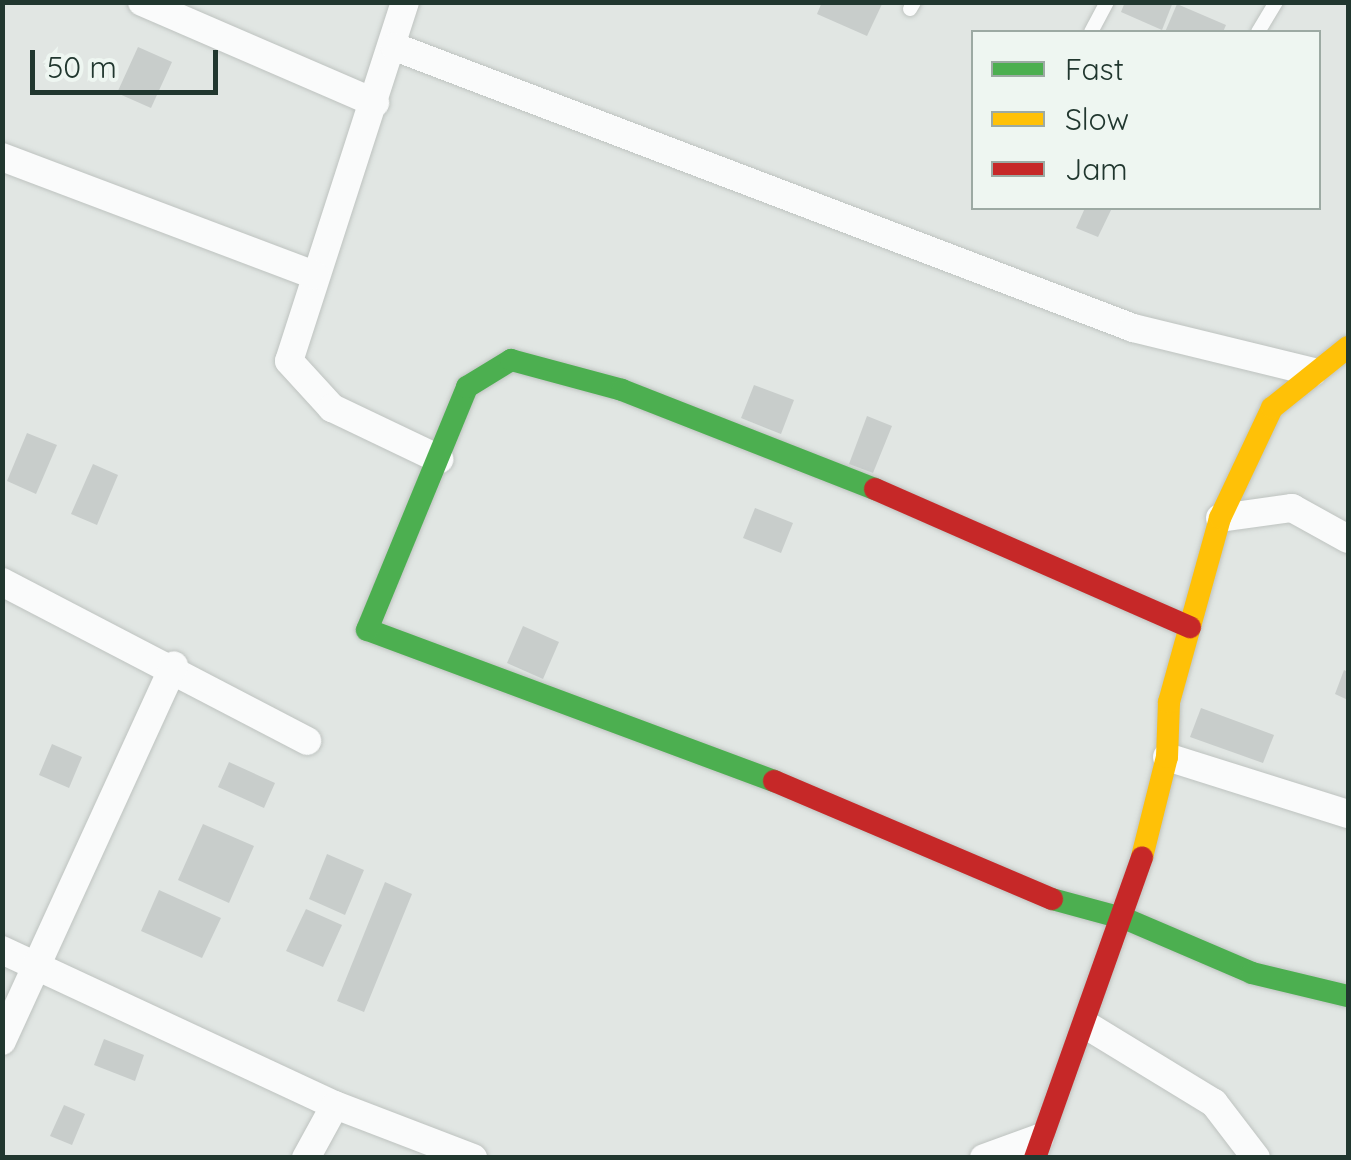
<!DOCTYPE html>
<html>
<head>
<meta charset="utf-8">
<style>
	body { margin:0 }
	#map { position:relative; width:1351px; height:1160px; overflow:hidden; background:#e1e6e3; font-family:Quicksand,sans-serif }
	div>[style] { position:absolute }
	.building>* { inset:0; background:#c8cdcb }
	.roads { filter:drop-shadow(0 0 2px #bec3c0) drop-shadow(0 0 2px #bec3c0) }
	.lane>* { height:14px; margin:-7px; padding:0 7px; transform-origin:7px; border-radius:7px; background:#fafbfb }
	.street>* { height:28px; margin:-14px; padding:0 14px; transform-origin:14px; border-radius:14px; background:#fafbfb }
	.fast>* { height:22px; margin:-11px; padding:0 11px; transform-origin:11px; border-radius:11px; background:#4caf50 }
	.slow>* { height:22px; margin:-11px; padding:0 11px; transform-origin:11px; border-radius:11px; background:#ffc107 }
	.jam>* { height:22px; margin:-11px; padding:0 11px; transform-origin:11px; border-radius:11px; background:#c62828 }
	span { translate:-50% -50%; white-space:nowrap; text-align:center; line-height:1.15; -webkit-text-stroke:10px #eef6f1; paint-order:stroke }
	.frame { position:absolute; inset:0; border:5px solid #21372f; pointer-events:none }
	.legend { position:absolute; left:971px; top:30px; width:350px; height:180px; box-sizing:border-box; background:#eef6f1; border:2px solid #9caaa3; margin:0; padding:12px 18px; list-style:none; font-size:30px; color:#21372f }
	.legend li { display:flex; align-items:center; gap:20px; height:50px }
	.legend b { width:50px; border:2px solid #9caaa3 }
	.scale { position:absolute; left:30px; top:50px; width:188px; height:45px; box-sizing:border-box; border:5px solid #21372f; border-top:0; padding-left:12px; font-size:30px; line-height:35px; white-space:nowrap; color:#21372f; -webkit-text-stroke:8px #eef6f1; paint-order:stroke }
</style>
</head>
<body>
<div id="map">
	<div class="building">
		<i style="clip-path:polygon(822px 2px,883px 2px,867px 36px,817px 14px)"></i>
		<i style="clip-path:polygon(1125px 2px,1173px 2px,1162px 30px,1121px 12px)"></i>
		<i style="clip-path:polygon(1177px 4px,1226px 25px,1223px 32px,1165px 32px)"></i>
		<i style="clip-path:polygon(138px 47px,172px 62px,151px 108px,117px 93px)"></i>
		<i style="clip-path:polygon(1085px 208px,1112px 208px,1098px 237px,1076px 228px)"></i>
		<i style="clip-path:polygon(754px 385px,794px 400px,781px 434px,741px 418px)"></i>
		<i style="clip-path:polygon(867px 416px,892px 426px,873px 473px,849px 464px)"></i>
		<i style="clip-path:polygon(27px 433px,57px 445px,36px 494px,7px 481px)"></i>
		<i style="clip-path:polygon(93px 464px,118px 475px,97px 525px,71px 514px)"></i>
		<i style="clip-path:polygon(755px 508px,793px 523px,781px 553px,743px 538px)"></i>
		<i style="clip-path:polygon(523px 626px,559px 642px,543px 679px,507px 663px)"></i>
		<i style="clip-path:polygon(1344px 670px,1348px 672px,1348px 700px,1335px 694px)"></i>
		<i style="clip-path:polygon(1201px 708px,1274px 735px,1263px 763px,1190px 737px)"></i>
		<i style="clip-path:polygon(52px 744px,82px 757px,69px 788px,39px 775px)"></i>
		<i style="clip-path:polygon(229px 762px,275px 783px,264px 808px,218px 787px)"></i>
		<i style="clip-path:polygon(203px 824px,254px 846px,229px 903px,178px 880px)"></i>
		<i style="clip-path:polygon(327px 854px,364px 870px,345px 915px,309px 899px)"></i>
		<i style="clip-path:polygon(385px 882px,412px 894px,364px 1012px,337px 1001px)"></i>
		<i style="clip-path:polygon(159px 890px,221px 918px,202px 958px,141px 931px)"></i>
		<i style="clip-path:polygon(306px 909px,342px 925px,323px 967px,286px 951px)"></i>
		<i style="clip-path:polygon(104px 1039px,144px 1055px,135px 1081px,94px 1065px)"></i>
		<i style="clip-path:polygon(64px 1105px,85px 1114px,72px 1145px,50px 1136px)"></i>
	</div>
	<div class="roads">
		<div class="lane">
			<i style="left:910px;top:9px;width:8px;rotate:-60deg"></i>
			<i style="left:1091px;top:32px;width:34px;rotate:-62deg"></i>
			<i style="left:1258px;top:32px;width:35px;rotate:-59deg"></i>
		</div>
		<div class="street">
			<i style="left:142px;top:2px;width:254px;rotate:23.4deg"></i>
			<i style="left:405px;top:2px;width:377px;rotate:107.9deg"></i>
			<i style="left:289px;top:361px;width:64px;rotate:47.5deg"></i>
			<i style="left:332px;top:408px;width:119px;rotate:25.5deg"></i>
			<i style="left:395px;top:47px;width:790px;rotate:20.84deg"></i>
			<i style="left:1133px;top:328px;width:185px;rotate:13.7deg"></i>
			<i style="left:2px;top:157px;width:335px;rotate:20.7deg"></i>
			<i style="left:1220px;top:518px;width:73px;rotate:-7.9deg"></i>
			<i style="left:1292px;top:508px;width:64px;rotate:29deg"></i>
			<i style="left:2px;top:582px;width:344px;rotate:27.5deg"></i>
			<i style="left:1167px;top:757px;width:190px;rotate:17.5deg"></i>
			<i style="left:2px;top:950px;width:367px;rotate:25deg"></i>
			<i style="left:335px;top:1105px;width:148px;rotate:21deg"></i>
			<i style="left:1091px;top:1028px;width:144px;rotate:31.4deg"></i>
			<i style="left:1214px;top:1103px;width:69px;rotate:52.6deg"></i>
			<i style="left:2px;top:1041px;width:413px;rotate:-65.4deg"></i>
			<i style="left:306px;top:1158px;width:60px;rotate:-61.3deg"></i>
			<i style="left:984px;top:1158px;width:59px;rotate:-20deg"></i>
		</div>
		<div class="fast">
			<i style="left:774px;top:781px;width:434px;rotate:-159.6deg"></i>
			<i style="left:367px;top:630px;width:263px;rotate:-67.6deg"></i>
			<i style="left:467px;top:387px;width:52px;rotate:-31.5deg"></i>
			<i style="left:511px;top:360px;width:115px;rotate:15.1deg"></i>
			<i style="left:622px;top:390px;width:272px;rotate:21.4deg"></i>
			<i style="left:1052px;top:899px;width:77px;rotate:15.1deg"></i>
			<i style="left:1126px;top:919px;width:137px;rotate:23.2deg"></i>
			<i style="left:1252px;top:973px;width:99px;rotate:13.5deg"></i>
		</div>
		<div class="slow">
			<i style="left:1142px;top:857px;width:103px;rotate:-76deg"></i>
			<i style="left:1167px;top:757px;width:55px;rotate:-87.9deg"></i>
			<i style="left:1169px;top:702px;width:191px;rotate:-74.5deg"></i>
			<i style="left:1220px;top:518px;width:122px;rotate:-64.7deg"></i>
			<i style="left:1272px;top:408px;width:97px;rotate:-38.8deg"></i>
		</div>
		<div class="jam">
			<i style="left:875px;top:489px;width:344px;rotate:23.7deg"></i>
			<i style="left:774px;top:781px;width:302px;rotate:23deg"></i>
			<i style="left:1035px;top:1158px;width:319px;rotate:-70.4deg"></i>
		</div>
	</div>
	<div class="frame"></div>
	<ul class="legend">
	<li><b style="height:12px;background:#4caf50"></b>Fast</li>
	<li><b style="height:12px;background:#ffc107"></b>Slow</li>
	<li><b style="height:12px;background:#c62828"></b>Jam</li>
	</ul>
	<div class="scale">50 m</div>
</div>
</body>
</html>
